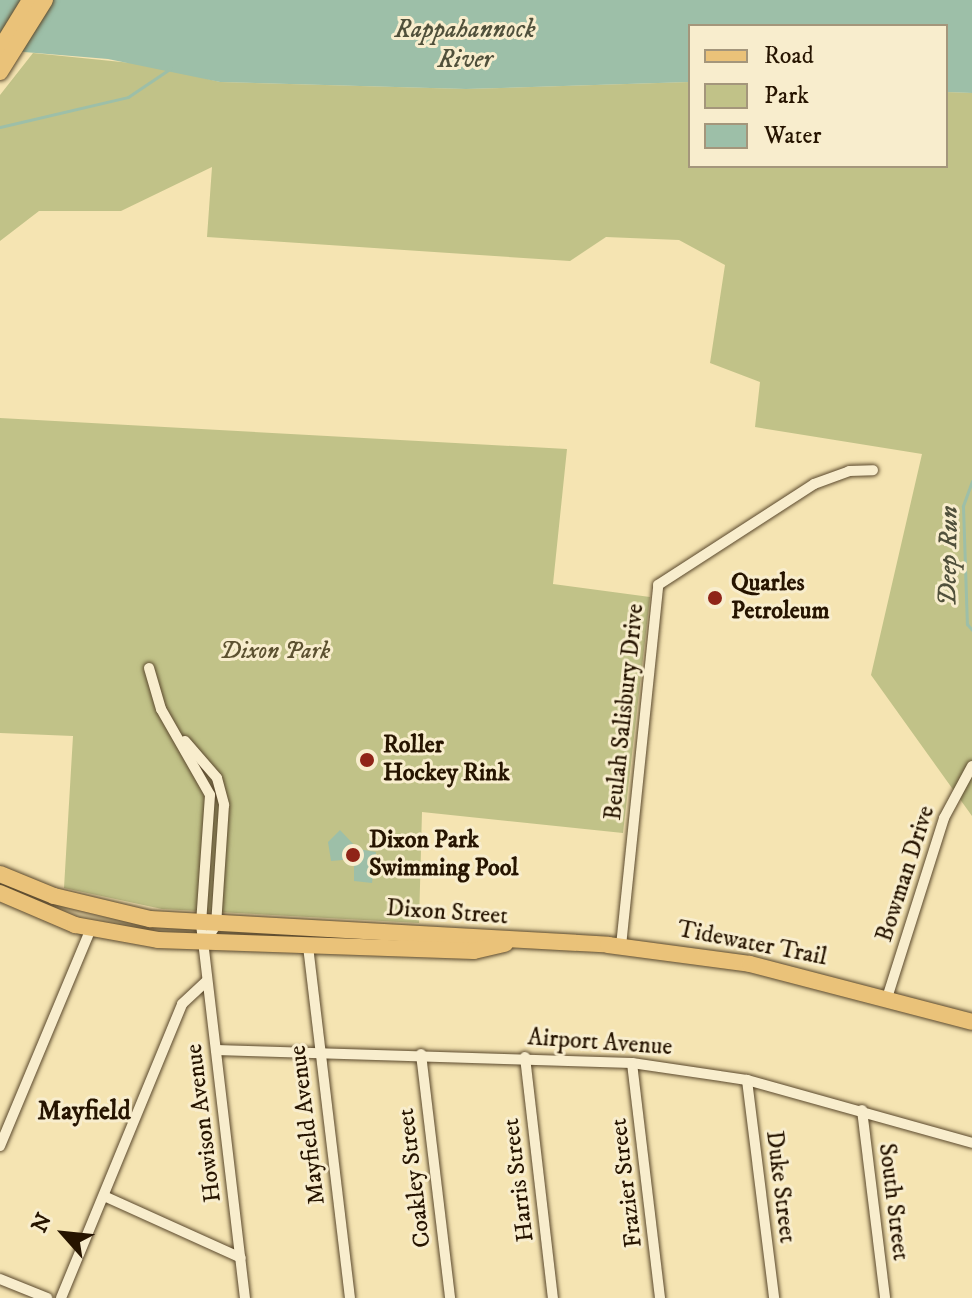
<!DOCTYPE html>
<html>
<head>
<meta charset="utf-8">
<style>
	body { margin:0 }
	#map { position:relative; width:972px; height:1298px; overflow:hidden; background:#f5e4b2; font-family:"IM FELL DW Pica",serif }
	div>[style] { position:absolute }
	.green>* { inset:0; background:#c1c288 }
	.water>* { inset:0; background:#9dbfa8 }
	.stream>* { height:3px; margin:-1.5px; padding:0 1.5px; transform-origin:1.5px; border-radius:1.5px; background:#9dbfa8 }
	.roads { filter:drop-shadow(0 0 2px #5a482c) drop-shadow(0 0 2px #5a482c) }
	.minor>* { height:10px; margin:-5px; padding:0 5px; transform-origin:5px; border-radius:5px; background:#f8edcd }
	.primary>* { height:16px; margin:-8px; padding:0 8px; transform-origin:8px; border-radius:8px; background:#eac279 }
	.trunk>* { height:16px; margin:-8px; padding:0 8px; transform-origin:8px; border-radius:8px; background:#eac279 }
	.dots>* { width:22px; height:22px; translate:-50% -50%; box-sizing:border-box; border:4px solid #f8edcd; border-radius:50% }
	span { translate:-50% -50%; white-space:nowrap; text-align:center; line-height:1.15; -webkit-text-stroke:6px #f8edcd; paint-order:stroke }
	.poi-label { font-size:24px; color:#261400; font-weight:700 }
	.left { translate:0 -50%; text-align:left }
	.park-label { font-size:24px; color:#5c5130; font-style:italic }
	.street-label { font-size:24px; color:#261400 }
	.water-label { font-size:26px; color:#50503b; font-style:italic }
	.neighbourhood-label { font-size:26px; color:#261400; font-weight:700 }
	.legend { position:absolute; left:688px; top:24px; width:260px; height:144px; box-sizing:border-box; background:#f8edcd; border:2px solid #a4967b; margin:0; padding:10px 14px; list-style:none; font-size:24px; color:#261400 }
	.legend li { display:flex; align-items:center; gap:16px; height:40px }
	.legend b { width:40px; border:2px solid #a4967b }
	.north { position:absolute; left:24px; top:1194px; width:80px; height:80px; -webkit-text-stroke:6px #f8edcd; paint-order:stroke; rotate:297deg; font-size:22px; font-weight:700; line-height:32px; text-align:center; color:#261400 }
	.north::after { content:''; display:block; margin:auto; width:28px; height:36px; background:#261400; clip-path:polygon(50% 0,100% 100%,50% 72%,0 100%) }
</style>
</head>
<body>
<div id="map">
	<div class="green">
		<i style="clip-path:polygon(33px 53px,151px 65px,220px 82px,466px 89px,690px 82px,690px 166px,946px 166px,946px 92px,972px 93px,972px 816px,871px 675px,922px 454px,755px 427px,760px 382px,710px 363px,725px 265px,679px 240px,606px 237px,570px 261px,207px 237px,212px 167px,121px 211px,39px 211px,0 241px,0 95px)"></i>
		<i style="clip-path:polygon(0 418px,567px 449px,553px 584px,650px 597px,623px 833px,422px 812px,419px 923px,162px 909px,64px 888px,73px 736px,0 733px)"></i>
	</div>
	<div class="water">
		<i style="clip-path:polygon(0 0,972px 0,972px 93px,946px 92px,946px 26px,690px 26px,690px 82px,466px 89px,220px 82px,108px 59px,0 50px)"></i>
		<i style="clip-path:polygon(340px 830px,358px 849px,376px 852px,372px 883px,354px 881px,354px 859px,331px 861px,328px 842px)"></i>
	</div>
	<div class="stream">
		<i style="left:0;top:127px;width:131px;rotate:-13.2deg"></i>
		<i style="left:128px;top:97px;width:52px;rotate:-34deg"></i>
		<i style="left:972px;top:481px;width:27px;rotate:110deg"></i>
		<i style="left:963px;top:506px;width:118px;rotate:88.1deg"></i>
		<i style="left:967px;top:624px;width:8px;rotate:50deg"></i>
	</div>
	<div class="roads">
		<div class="minor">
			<i style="left:149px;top:668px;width:43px;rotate:73.7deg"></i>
			<i style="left:161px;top:709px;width:99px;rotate:60.3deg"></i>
			<i style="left:210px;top:795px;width:129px;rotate:94deg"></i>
			<i style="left:201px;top:924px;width:377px;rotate:83.3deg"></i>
			<i style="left:185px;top:741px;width:49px;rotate:49.1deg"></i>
			<i style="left:217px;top:778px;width:28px;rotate:75deg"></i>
			<i style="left:224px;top:805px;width:120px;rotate:93.8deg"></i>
			<i style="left:216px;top:925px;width:20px;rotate:123deg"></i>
			<i style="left:308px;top:946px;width:354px;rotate:83.2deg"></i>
			<i style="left:621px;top:946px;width:363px;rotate:-84.1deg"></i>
			<i style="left:658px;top:585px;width:186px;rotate:-32.9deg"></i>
			<i style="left:814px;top:484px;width:37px;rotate:-20deg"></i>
			<i style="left:849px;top:471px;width:24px;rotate:-2deg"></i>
			<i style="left:887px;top:998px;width:189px;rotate:-72.4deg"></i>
			<i style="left:944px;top:818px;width:59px;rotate:-61.7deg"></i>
			<i style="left:216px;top:1050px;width:416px;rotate:1.8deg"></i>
			<i style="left:632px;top:1063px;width:116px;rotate:8.4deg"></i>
			<i style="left:747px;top:1080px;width:234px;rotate:15.6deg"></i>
			<i style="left:421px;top:1054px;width:246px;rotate:83.2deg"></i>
			<i style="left:525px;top:1057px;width:243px;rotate:83.4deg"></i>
			<i style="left:632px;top:1063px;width:237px;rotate:83.2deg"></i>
			<i style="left:747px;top:1080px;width:220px;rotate:82.9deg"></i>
			<i style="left:862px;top:1110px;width:189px;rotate:83deg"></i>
			<i style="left:0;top:1146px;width:236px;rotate:-67.3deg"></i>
			<i style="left:104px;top:1196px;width:150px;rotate:24.3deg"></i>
			<i style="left:0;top:1279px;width:51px;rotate:22deg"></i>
			<i style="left:61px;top:1298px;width:318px;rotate:-67.6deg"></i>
			<i style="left:182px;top:1004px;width:33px;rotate:-43deg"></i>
		</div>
		<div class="primary">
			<i style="left:0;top:874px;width:58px;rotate:22.2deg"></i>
			<i style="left:54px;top:896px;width:99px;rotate:13.5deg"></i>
			<i style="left:150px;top:919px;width:459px;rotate:3.2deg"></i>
			<i style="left:608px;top:945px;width:143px;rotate:7.6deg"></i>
			<i style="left:750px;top:964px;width:229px;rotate:14.6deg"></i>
			<i style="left:0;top:893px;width:82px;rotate:23.1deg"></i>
			<i style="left:75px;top:925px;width:84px;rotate:10.2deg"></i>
			<i style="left:158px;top:940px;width:316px;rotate:2deg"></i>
			<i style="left:474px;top:951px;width:32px;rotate:-13deg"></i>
		</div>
		<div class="trunk">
			<i style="left:0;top:49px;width:57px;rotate:-58.5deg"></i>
			<i style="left:0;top:72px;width:85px;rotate:-58deg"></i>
		</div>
	</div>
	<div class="dots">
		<i style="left:715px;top:598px;background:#8f2418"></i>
		<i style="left:367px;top:760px;background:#8f2418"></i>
		<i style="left:353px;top:855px;background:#8f2418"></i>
	</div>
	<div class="poi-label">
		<span class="left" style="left:731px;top:598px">Quarles<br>Petroleum</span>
		<span class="left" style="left:383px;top:760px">Roller<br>Hockey Rink</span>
		<span class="left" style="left:369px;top:855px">Dixon Park<br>Swimming Pool</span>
	</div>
	<div class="park-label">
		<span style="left:275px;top:652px">Dixon Park</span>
	</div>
	<div class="street-label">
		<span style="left:625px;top:712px;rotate:-84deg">Beulah Salisbury Drive</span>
		<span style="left:906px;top:874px;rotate:-72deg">Bowman Drive</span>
		<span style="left:447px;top:913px;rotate:4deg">Dixon Street</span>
		<span style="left:752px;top:944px;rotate:11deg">Tidewater Trail</span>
		<span style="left:600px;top:1043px;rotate:4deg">Airport Avenue</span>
		<span style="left:204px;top:1123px;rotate:-97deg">Howison Avenue</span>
		<span style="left:308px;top:1125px;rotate:-97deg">Mayfield Avenue</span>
		<span style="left:415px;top:1178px;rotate:-97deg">Coakley Street</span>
		<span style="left:519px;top:1180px;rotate:-97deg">Harris Street</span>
		<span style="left:627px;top:1183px;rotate:-97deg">Frazier Street</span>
		<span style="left:780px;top:1187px;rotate:83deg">Duke Street</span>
		<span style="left:893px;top:1202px;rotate:83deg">South Street</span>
	</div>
	<div class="water-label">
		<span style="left:465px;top:45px">Rappahannock<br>River</span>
		<span style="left:949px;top:556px;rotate:-89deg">Deep Run</span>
	</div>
	<div class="neighbourhood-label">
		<span style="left:84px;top:1112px">Mayfield</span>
	</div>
	<ul class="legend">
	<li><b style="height:10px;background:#eac279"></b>Road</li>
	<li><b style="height:22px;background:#c1c288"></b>Park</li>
	<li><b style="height:22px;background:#9dbfa8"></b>Water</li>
	</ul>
	<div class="north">N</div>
</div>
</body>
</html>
